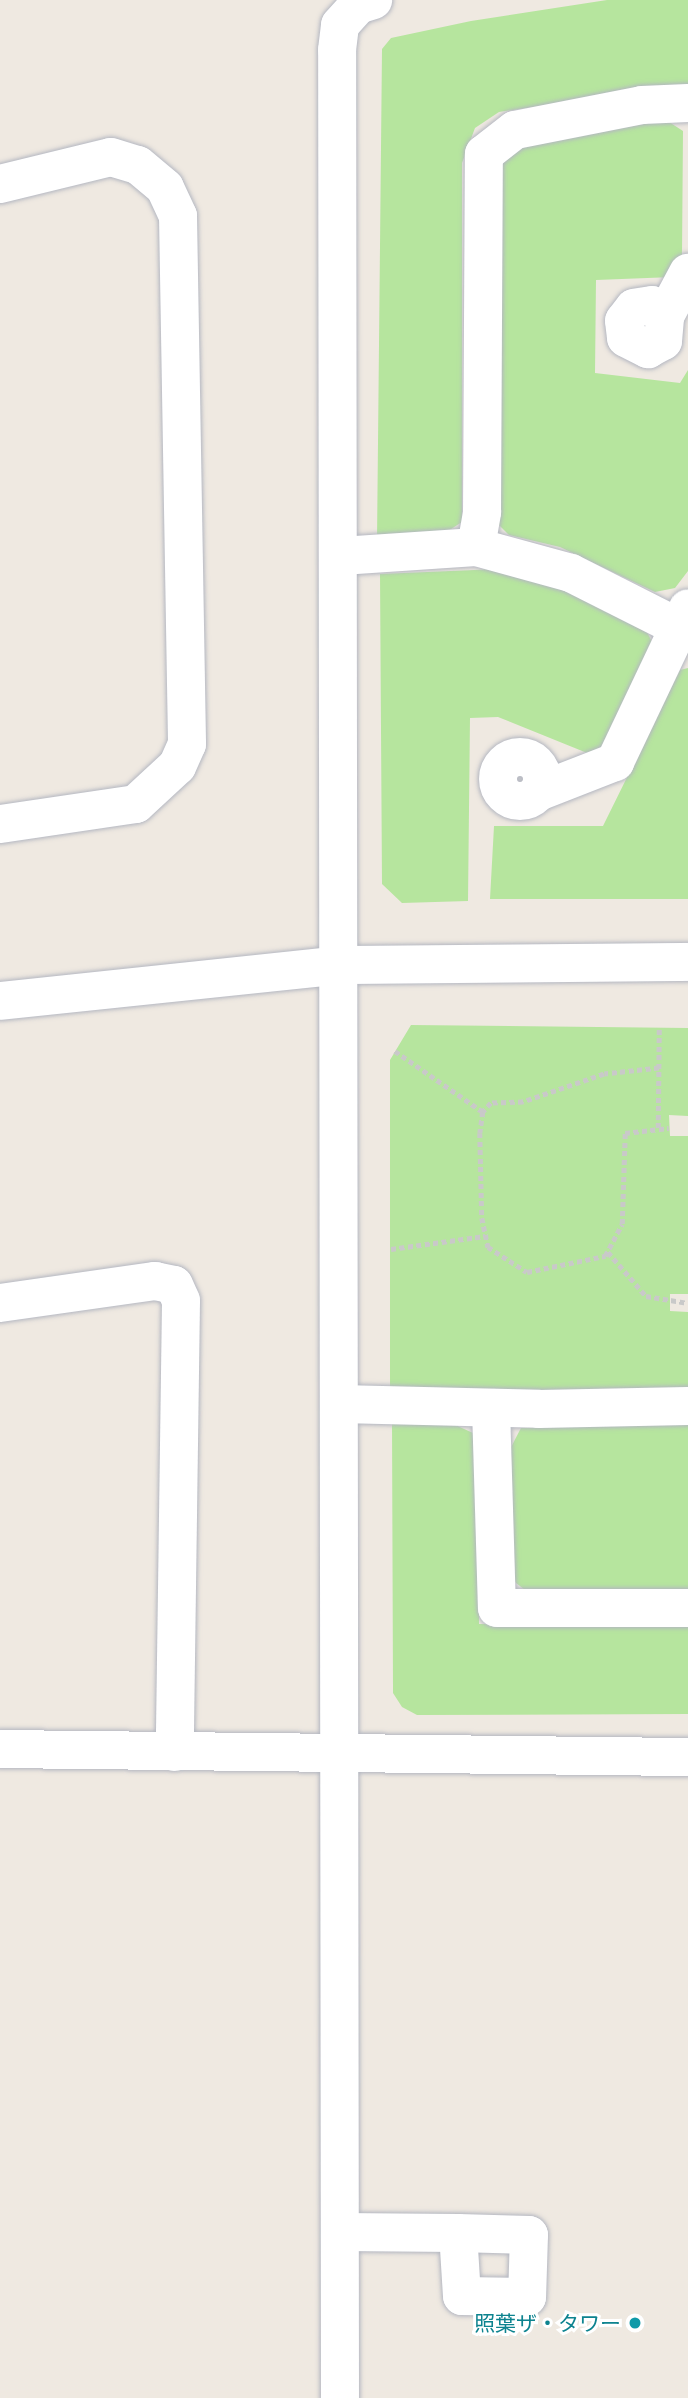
<!DOCTYPE html>
<html>
<head>
<meta charset="utf-8">
<style>
	body { margin:0 }
	#map { position:relative; width:688px; height:2398px; overflow:hidden; background:#efe9e1; font-family:Commissioner,"Noto Sans JP",sans-serif }
	div>[style] { position:absolute }
	.green>* { inset:0; background:#b6e59e }
	.path>* { height:4.5px; margin-top:-2.25px; transform-origin:0; background:repeating-linear-gradient(90deg,#c9c9c9 0 5px,transparent 0 8.5px) }
	.roads { filter:drop-shadow(0 0 2px #b4b7c1) drop-shadow(0 0 2px #b4b7c1) }
	.minor>* { height:38px; margin:-19px; padding:0 19px; transform-origin:19px; border-radius:19px; background:#fff }
	.minor>.ring { margin:-19px; padding:0; box-sizing:content-box; background:none; border:38px solid #fff; border-radius:50% }
	.dots>* { width:19px; height:19px; translate:-50% -50%; box-sizing:border-box; border:4px solid #fff; border-radius:50% }
	span { translate:-50% -50%; white-space:nowrap; text-align:center; line-height:1.15; -webkit-text-stroke:6px #fff; paint-order:stroke }
	.culture-label { font-size:21px; color:#0d838f }
	.right { translate:-100% -50%; text-align:right }
</style>
</head>
<body>
<div id="map">
	<div class="green">
		<i style="clip-path:polygon(607px 0,688px 0,688px 84px,499px 112px,475px 128px,462px 163px,462px 522px,440px 536px,377px 540px,382px 49px,391px 38px,471px 21px)"></i>
		<i style="clip-path:polygon(666px 120px,683px 131px,682px 255px,673px 277px,596px 280px,595px 373px,680px 383px,688px 370px,688px 571px,675px 588px,655px 592px,560px 547px,509px 535px,497px 523px,498px 165px,513px 148px)"></i>
		<i style="clip-path:polygon(498px 569px,563px 589px,645px 628px,654px 646px,597px 757px,498px 717px,470px 718px,468px 901px,402px 903px,382px 884px,380px 574px)"></i>
		<i style="clip-path:polygon(688px 668px,688px 899px,490px 899px,494px 826px,603px 826px,680px 670px)"></i>
		<i style="clip-path:polygon(411px 1025px,688px 1028px,688px 1116px,669px 1115px,670px 1136px,688px 1136px,688px 1294px,670px 1294px,670px 1311px,688px 1312px,688px 1394px,390px 1394px,390px 1060px)"></i>
		<i style="clip-path:polygon(392px 1422px,453px 1424px,473px 1433px,479px 1455px,479px 1624px,688px 1624px,688px 1714px,417px 1715px,402px 1707px,393px 1693px)"></i>
		<i style="clip-path:polygon(688px 1423px,688px 1596px,529px 1593px,516px 1583px,510px 1572px,508px 1453px,521px 1428px)"></i>
	</div>
	<div class="path">
		<i style="left:395px;top:1051px;width:107px;rotate:34.7deg"></i>
		<i style="left:659px;top:1068px;width:55px;rotate:173.8deg"></i>
		<i style="left:604px;top:1074px;width:86px;rotate:160.9deg"></i>
		<i style="left:523px;top:1102px;width:32px;rotate:178deg"></i>
		<i style="left:491px;top:1103px;width:12px;rotate:132deg"></i>
		<i style="left:483px;top:1112px;width:21px;rotate:98deg"></i>
		<i style="left:480px;top:1133px;width:85px;rotate:88.7deg"></i>
		<i style="left:482px;top:1218px;width:30px;rotate:78deg"></i>
		<i style="left:488px;top:1247px;width:46px;rotate:32.7deg"></i>
		<i style="left:527px;top:1272px;width:80px;rotate:-11.6deg"></i>
		<i style="left:605px;top:1256px;width:36px;rotate:-62deg"></i>
		<i style="left:622px;top:1224px;width:91px;rotate:-88.1deg"></i>
		<i style="left:625px;top:1133px;width:44px;rotate:-6.5deg"></i>
		<i style="left:658px;top:1128px;width:101px;rotate:-89.4deg"></i>
		<i style="left:391px;top:1249px;width:95px;rotate:-7.9deg"></i>
		<i style="left:608px;top:1252px;width:58px;rotate:49.2deg"></i>
		<i style="left:646px;top:1296px;width:43px;rotate:9.5deg"></i>
	</div>
	<div class="roads">
		<div class="minor">
			<i style="left:0;top:184px;width:114px;rotate:-13.7deg"></i>
			<i style="left:111px;top:157px;width:28px;rotate:17deg"></i>
			<i style="left:138px;top:165px;width:35px;rotate:40deg"></i>
			<i style="left:165px;top:188px;width:31px;rotate:65deg"></i>
			<i style="left:178px;top:216px;width:528px;rotate:89.02deg"></i>
			<i style="left:187px;top:744px;width:24px;rotate:114deg"></i>
			<i style="left:177px;top:766px;width:56px;rotate:137.2deg"></i>
			<i style="left:136px;top:804px;width:137px;rotate:171.6deg"></i>
			<i style="left:665px;top:316px;width:17px;rotate:-140deg"></i>
			<i style="left:652px;top:305px;width:18px;rotate:171deg"></i>
			<i style="left:634px;top:308px;width:16px;rotate:128deg"></i>
			<i style="left:624px;top:321px;width:17px;rotate:83deg"></i>
			<i style="left:626px;top:338px;width:25px;rotate:27deg"></i>
			<i style="left:648px;top:349px;width:17px;rotate:-28deg"></i>
			<i style="left:663px;top:341px;width:25px;rotate:-85deg"></i>
			<i style="left:665px;top:316px;width:49px;rotate:-61.9deg"></i>
			<i style="left:476px;top:547px;width:36px;rotate:-80deg"></i>
			<i style="left:482px;top:512px;width:358px;rotate:-89.7deg"></i>
			<i style="left:484px;top:154px;width:39px;rotate:-38deg"></i>
			<i style="left:515px;top:130px;width:129px;rotate:-11.1deg"></i>
			<i style="left:642px;top:105px;width:46px;rotate:-2.5deg"></i>
			<i style="left:341px;top:556px;width:135px;rotate:-3.8deg"></i>
			<i style="left:476px;top:547px;width:98px;rotate:15.3deg"></i>
			<i style="left:571px;top:573px;width:131px;rotate:26.8deg"></i>
			<i class="ring" style="left:498px;top:757px;width:6px;height:6px"></i>
			<i style="left:538px;top:792px;width:83px;rotate:-21.3deg"></i>
			<i style="left:615px;top:762px;width:170px;rotate:-64.6deg"></i>
			<i style="left:0;top:1001px;width:342px;rotate:-6deg"></i>
			<i style="left:340px;top:965px;width:348px;rotate:-0.5deg"></i>
			<i style="left:0;top:1303px;width:157px;rotate:-8.1deg"></i>
			<i style="left:155px;top:1281px;width:19px;rotate:12deg"></i>
			<i style="left:174px;top:1285px;width:17px;rotate:66deg"></i>
			<i style="left:181px;top:1301px;width:451px;rotate:90.8deg"></i>
			<i style="left:340px;top:1404px;width:199px;rotate:1.4deg"></i>
			<i style="left:539px;top:1409px;width:149px;rotate:-1.2deg"></i>
			<i style="left:491px;top:1408px;width:200px;rotate:88.3deg"></i>
			<i style="left:497px;top:1608px;width:191px"></i>
			<i style="left:0;top:1749px;width:688px;rotate:0.67deg"></i>
			<i style="left:340px;top:2232px;width:118px;rotate:0.5deg"></i>
			<i style="left:458px;top:2233px;width:71px;rotate:1.6deg"></i>
			<i style="left:529px;top:2235px;width:62px;rotate:91.8deg"></i>
			<i style="left:527px;top:2297px;width:65px;rotate:-179.1deg"></i>
			<i style="left:462px;top:2296px;width:63px;rotate:-93.6deg"></i>
			<i style="left:340px;top:2398px;width:2348px;rotate:-90.07deg"></i>
			<i style="left:337px;top:50px;width:25px;rotate:-83deg"></i>
			<i style="left:340px;top:25px;width:27px;rotate:-48deg"></i>
			<i style="left:358px;top:5px;width:16px;rotate:-18deg"></i>
		</div>
	</div>
	<div class="dots">
		<i style="left:635px;top:2323px;background:#0f9aa8"></i>
	</div>
	<div class="culture-label">
		<span class="right" style="left:621px;top:2323px">照葉ザ・タワー</span>
	</div>
</div>
</body>
</html>
